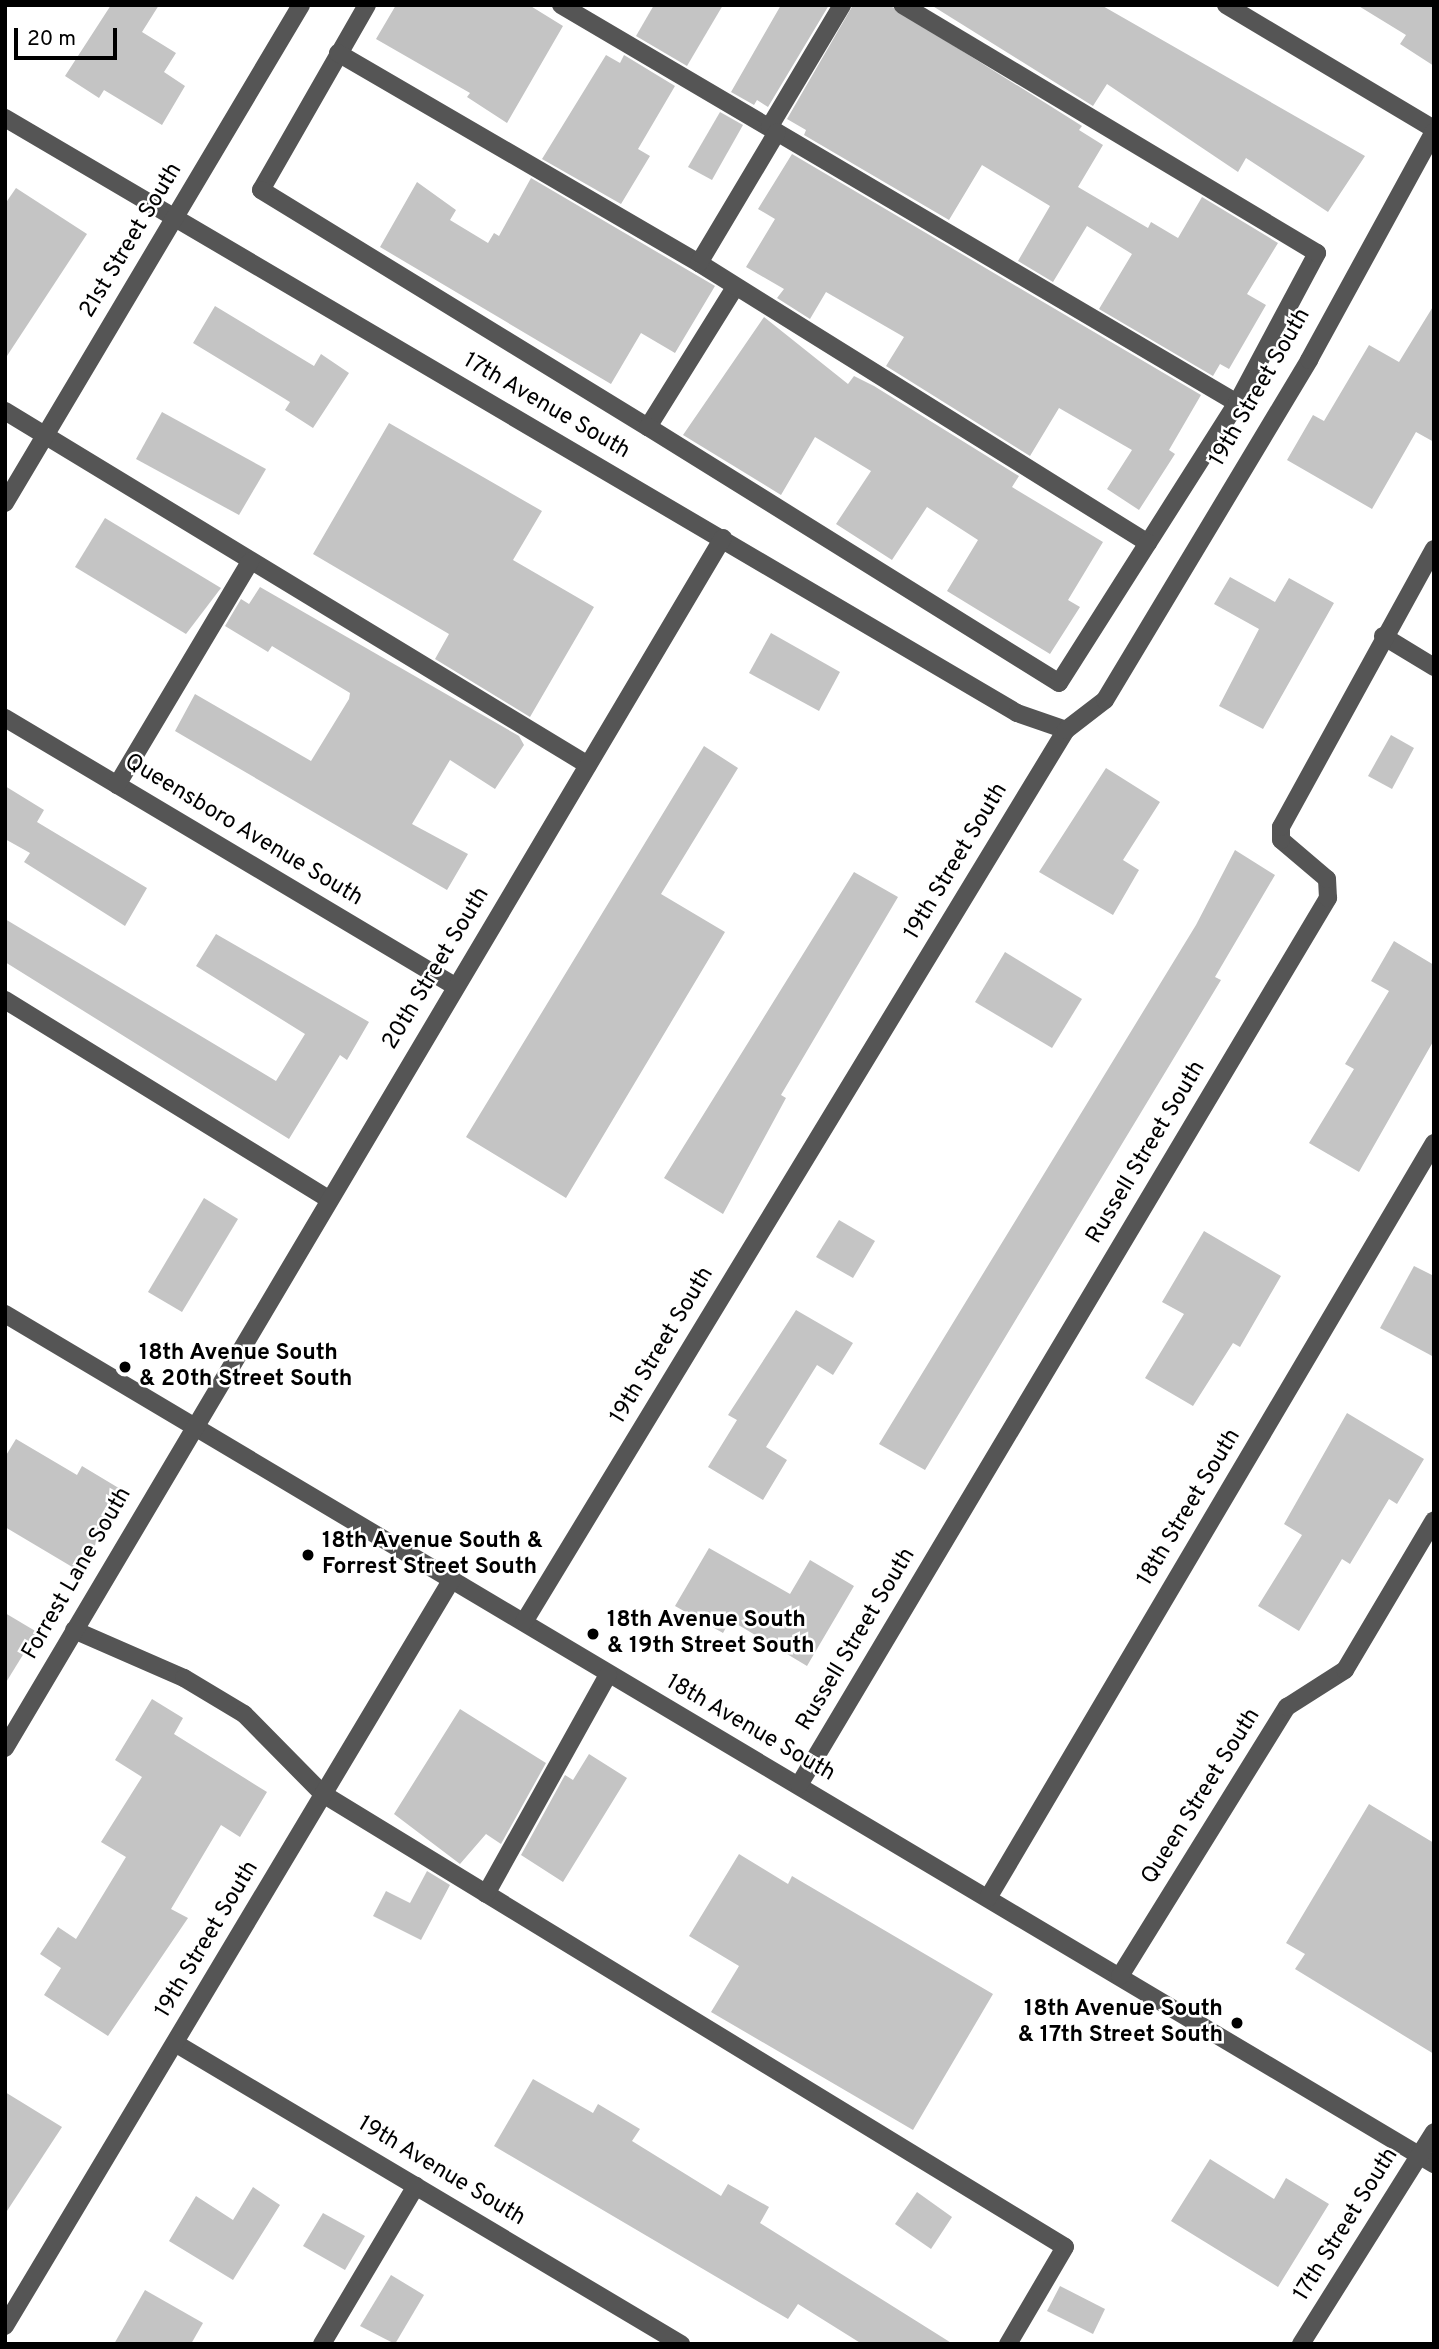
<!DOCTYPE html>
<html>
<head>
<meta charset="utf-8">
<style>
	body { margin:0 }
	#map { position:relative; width:1439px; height:2349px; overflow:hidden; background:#fff; font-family:Overpass,sans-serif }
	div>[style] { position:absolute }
	.building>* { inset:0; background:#c4c4c4 }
	.minor>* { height:18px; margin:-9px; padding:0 9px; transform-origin:9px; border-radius:9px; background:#555 }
	.dots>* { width:19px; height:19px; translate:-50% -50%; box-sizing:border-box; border:4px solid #fff; border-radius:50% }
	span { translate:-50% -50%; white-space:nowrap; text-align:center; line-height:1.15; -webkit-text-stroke:5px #fff; paint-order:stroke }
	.street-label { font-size:23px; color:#000 }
	.poi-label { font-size:23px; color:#000; font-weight:700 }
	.left { translate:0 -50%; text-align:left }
	.right { translate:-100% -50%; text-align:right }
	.frame { position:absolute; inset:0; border:7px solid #000; pointer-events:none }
	.scale { position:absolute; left:14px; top:28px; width:103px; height:32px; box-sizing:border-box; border:4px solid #000; border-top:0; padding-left:9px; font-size:21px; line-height:24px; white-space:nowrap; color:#000; -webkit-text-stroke:5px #fff; paint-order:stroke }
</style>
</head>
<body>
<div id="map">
	<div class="building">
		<i style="clip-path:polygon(111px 5px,159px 5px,142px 32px,176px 53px,164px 72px,185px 86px,162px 125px,104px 90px,99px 98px,65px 76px)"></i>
		<i style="clip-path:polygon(396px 5px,529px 5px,563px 26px,507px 123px,467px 97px,470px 93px,376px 39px)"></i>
		<i style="clip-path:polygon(654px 5px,723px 5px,687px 66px,636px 36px)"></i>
		<i style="clip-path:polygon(781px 5px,829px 5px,768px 107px,757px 100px,754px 105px,731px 92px)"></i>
		<i style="clip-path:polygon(853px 5px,889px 5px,1082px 126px,1079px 130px,1103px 145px,1078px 187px,1148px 228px,1151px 222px,1178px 238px,1202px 197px,1278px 243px,1247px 294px,1266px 305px,1229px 369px,1220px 364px,1213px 376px,1099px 309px,1132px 254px,1087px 226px,1053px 282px,1018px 261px,1050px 206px,982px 165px,949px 220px,804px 135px,806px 130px,787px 119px)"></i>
		<i style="clip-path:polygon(931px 5px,1101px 5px,1365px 156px,1328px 212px,1246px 158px,1238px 172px,1107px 84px,1093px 106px)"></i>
		<i style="clip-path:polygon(1357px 5px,1434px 5px,1434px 66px,1400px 44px,1406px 35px)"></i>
		<i style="clip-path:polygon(606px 55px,620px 63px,624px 55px,675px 86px,638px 149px,650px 156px,621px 204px,542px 159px)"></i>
		<i style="clip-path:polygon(720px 112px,743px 125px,712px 180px,688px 167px)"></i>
		<i style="clip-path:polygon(792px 154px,1201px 395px,1169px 450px,1175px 454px,1139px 510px,1107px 489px,1132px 450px,1059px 408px,1030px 456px,886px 366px,904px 337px,826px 292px,810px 319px,777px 298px,784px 289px,746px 267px,775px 219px,758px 209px)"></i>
		<i style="clip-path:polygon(531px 178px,715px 286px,675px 353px,641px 333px,611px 384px,380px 247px,417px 182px,456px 210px,450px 220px,488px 243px,494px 233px,499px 236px)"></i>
		<i style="clip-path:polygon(16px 188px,87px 234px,5px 359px,5px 204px)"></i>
		<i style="clip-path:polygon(1434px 305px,1434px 442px,1416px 432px,1372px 509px,1287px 460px,1313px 415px,1324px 421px,1369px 345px,1399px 362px)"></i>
		<i style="clip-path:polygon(215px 306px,314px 366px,321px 354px,349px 373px,313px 428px,285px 410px,290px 402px,193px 343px)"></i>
		<i style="clip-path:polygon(764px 317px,848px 384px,854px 376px,874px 386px,1019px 476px,1012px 487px,1103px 542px,1068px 600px,1080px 607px,1050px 654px,947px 591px,978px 540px,927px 507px,892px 560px,836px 524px,871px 471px,815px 437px,781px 495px,683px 435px)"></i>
		<i style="clip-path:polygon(162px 412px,266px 469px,239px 515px,136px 459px)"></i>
		<i style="clip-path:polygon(389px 423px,542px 511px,513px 560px,594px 607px,530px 717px,435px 659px,449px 634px,313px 554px)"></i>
		<i style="clip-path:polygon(105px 518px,221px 588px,186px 634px,75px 567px)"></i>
		<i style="clip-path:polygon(1230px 577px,1275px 602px,1289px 578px,1334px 603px,1263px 729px,1219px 706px,1259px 629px,1214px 604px)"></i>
		<i style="clip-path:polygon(260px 587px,519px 736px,524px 745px,495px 789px,450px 760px,412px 824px,468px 854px,447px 890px,175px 731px,195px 694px,311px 761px,349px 699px,350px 693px,272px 646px,268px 652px,225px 626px,241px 599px,249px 604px)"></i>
		<i style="clip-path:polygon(771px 633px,840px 672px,819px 711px,749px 673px)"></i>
		<i style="clip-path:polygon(1391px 735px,1414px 748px,1392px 789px,1368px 776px)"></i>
		<i style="clip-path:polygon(704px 746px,738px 768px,661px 894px,725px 932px,566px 1198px,466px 1137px)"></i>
		<i style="clip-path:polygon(1106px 768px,1160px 802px,1123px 860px,1139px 870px,1113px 915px,1039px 872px)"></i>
		<i style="clip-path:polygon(5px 786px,44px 810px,37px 822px,147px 888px,125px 926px,24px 862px,30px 853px,5px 839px)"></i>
		<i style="clip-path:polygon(1235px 850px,1275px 875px,1215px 977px,1221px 980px,925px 1470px,879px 1444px,1196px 925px)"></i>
		<i style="clip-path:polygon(854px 872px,898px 897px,781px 1095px,786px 1098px,723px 1214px,664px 1178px)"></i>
		<i style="clip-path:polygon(5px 919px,276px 1081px,305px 1034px,196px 966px,216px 934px,369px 1022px,347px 1060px,340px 1055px,289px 1139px,5px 962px)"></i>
		<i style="clip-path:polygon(1394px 941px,1434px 965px,1434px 1040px,1359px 1172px,1309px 1143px,1354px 1069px,1345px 1064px,1389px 991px,1371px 981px)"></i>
		<i style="clip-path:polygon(1005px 952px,1082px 999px,1052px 1048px,975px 1002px)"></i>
		<i style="clip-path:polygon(204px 1198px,238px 1219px,182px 1312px,148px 1292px)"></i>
		<i style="clip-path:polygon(839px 1220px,875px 1241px,853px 1278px,816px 1257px)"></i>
		<i style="clip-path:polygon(1204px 1231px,1281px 1276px,1240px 1347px,1233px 1343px,1193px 1406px,1145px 1378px,1184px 1314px,1162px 1302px)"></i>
		<i style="clip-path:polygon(1414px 1266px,1434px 1276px,1434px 1357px,1380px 1328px)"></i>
		<i style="clip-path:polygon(796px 1310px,853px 1343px,833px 1375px,817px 1365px,766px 1447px,787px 1460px,763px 1500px,708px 1467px,737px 1420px,728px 1415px)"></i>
		<i style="clip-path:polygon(1347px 1413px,1424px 1459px,1397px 1504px,1389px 1499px,1350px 1564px,1342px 1559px,1299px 1631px,1258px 1606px,1302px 1535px,1284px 1524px)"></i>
		<i style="clip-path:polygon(16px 1439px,77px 1475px,82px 1466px,127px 1493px,79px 1571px,5px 1527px,5px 1457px)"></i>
		<i style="clip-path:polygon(709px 1548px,790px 1594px,810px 1560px,854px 1586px,807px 1666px,730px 1620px,723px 1633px,675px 1606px)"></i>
		<i style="clip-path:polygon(5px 1613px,37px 1632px,5px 1684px)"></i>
		<i style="clip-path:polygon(152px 1699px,183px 1718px,174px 1734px,267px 1792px,240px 1837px,221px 1825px,171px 1909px,188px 1918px,108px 2036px,44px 1995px,61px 1968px,40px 1954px,58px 1927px,76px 1939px,126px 1857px,101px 1842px,142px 1777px,115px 1760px)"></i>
		<i style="clip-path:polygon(460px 1709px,546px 1763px,501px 1844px,486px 1834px,460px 1864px,394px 1814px)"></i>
		<i style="clip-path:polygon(589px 1754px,627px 1778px,563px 1882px,521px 1855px,565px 1775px,573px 1780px)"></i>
		<i style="clip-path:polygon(1369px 1804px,1434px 1843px,1434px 2054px,1295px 1969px,1305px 1954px,1286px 1943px)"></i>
		<i style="clip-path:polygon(739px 1854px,788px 1884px,792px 1876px,993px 1994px,913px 2130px,711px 2012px,739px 1966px,689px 1936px)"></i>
		<i style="clip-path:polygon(427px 1871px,450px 1885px,421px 1940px,373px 1916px,386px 1891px,410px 1903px)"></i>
		<i style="clip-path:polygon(533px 2079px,593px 2113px,598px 2104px,640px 2129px,632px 2141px,721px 2196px,728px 2184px,769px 2207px,760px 2223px,953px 2344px,862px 2344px,798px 2304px,788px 2319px,494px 2146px)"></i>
		<i style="clip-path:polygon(5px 2092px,62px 2127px,5px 2214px)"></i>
		<i style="clip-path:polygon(1210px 2159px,1274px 2199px,1286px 2178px,1329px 2204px,1278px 2287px,1171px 2221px)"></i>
		<i style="clip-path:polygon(253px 2187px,280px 2205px,233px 2280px,169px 2241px,196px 2196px,233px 2220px)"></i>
		<i style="clip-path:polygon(917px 2192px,952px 2217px,931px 2249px,895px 2224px)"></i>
		<i style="clip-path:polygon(323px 2213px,365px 2236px,345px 2270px,303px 2246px)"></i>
		<i style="clip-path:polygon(391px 2275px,424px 2295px,395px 2344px,360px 2326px)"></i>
		<i style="clip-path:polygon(1060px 2286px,1105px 2309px,1093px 2334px,1047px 2311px)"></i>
		<i style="clip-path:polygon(145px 2290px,203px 2323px,191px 2344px,114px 2344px)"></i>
	</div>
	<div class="minor">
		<i style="left:367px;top:5px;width:213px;rotate:119.8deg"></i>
		<i style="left:261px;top:190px;width:454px;rotate:31.5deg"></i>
		<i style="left:648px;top:427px;width:165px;rotate:-58.1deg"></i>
		<i style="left:561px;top:5px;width:784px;rotate:30.49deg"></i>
		<i style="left:1226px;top:5px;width:242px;rotate:30.8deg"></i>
		<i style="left:338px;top:53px;width:418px;rotate:30.2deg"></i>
		<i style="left:699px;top:263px;width:529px;rotate:31.95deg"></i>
		<i style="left:1148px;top:543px;width:166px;rotate:-57.6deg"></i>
		<i style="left:1237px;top:403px;width:170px;rotate:-61.9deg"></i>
		<i style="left:1317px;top:253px;width:483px;rotate:-149.1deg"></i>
		<i style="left:5px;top:118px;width:1174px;rotate:30.45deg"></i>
		<i style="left:1017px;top:713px;width:52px;rotate:19.1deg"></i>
		<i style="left:770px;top:126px;width:141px;rotate:-59.2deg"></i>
		<i style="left:699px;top:263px;width:152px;rotate:-59.2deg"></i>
		<i style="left:5px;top:411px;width:682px;rotate:31.27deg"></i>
		<i style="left:648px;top:427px;width:484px;rotate:31.9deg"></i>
		<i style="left:1059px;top:683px;width:166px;rotate:-57.6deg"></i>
		<i style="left:5px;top:503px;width:579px;rotate:-59.27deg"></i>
		<i style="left:1383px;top:636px;width:60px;rotate:31.3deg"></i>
		<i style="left:5px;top:718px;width:524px;rotate:30.78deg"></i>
		<i style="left:117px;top:785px;width:260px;rotate:-59.2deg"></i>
		<i style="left:5px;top:1000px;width:379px;rotate:31.6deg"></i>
		<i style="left:5px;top:1314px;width:1663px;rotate:30.75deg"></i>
		<i style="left:524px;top:1622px;width:1044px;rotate:-58.72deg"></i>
		<i style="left:1066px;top:730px;width:49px;rotate:-37.6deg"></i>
		<i style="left:1105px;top:700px;width:397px;rotate:-59deg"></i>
		<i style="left:1309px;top:360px;width:260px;rotate:-61.3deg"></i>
		<i style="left:74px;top:1630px;width:120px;rotate:23.6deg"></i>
		<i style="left:184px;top:1678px;width:70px;rotate:31deg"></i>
		<i style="left:244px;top:1714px;width:112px;rotate:45.4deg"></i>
		<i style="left:323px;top:1794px;width:869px;rotate:31.4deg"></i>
		<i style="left:1065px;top:2247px;width:113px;rotate:120.4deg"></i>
		<i style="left:5px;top:1748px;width:1407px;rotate:-59.32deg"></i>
		<i style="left:799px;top:1785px;width:1033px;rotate:-59.19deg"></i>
		<i style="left:1328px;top:898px;width:19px;rotate:-93deg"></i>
		<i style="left:1327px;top:879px;width:60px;rotate:-139.7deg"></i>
		<i style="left:1281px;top:840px;width:13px;rotate:-90deg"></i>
		<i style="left:1281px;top:827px;width:317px;rotate:-61.2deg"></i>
		<i style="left:486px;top:1894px;width:251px;rotate:-60.9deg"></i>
		<i style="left:988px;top:1898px;width:877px;rotate:-59.43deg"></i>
		<i style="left:1120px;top:1976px;width:317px;rotate:-58.2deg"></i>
		<i style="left:1287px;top:1707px;width:69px;rotate:-32.5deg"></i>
		<i style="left:1345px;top:1670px;width:174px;rotate:-59.3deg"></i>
		<i style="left:175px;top:2043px;width:589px;rotate:30.75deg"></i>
		<i style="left:5px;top:2326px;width:871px;rotate:-59.1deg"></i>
		<i style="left:322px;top:2344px;width:184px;rotate:-59.3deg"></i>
		<i style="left:1301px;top:2344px;width:250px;rotate:-57.9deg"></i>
	</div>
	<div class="dots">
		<i style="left:125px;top:1367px;background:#000"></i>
		<i style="left:308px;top:1555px;background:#000"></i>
		<i style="left:593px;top:1634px;background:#000"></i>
		<i style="left:1237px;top:2023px;background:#000"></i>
	</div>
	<div class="street-label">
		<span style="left:132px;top:241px;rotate:-59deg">21st Street South</span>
		<span style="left:1261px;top:388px;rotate:-60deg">19th Street South</span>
		<span style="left:546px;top:407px;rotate:30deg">17th Avenue South</span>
		<span style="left:243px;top:831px;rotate:31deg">Queensboro Avenue South</span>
		<span style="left:957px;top:862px;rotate:-59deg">19th Street South</span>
		<span style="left:437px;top:969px;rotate:-59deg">20th Street South</span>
		<span style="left:1147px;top:1153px;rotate:-59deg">Russell Street South</span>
		<span style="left:663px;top:1346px;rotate:-59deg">19th Street South</span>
		<span style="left:1190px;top:1508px;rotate:-59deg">18th Street South</span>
		<span style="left:78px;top:1574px;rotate:-60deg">Forrest Lane South</span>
		<span style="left:857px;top:1640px;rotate:-59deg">Russell Street South</span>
		<span style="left:750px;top:1729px;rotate:30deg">18th Avenue South</span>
		<span style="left:1202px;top:1797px;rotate:-58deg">Queen Street South</span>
		<span style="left:208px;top:1940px;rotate:-59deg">19th Street South</span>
		<span style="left:441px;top:2172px;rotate:31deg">19th Avenue South</span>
		<span style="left:1347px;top:2225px;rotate:-58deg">17th Street South</span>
	</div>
	<div class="poi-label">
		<span class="left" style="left:139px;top:1367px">18th Avenue South<br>&amp; 20th Street South</span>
		<span class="left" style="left:322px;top:1555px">18th Avenue South &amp;<br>Forrest Street South</span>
		<span class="left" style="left:607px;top:1634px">18th Avenue South<br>&amp; 19th Street South</span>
		<span class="right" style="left:1223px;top:2023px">18th Avenue South<br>&amp; 17th Street South</span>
	</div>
	<div class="frame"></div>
	<div class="scale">20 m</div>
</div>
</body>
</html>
